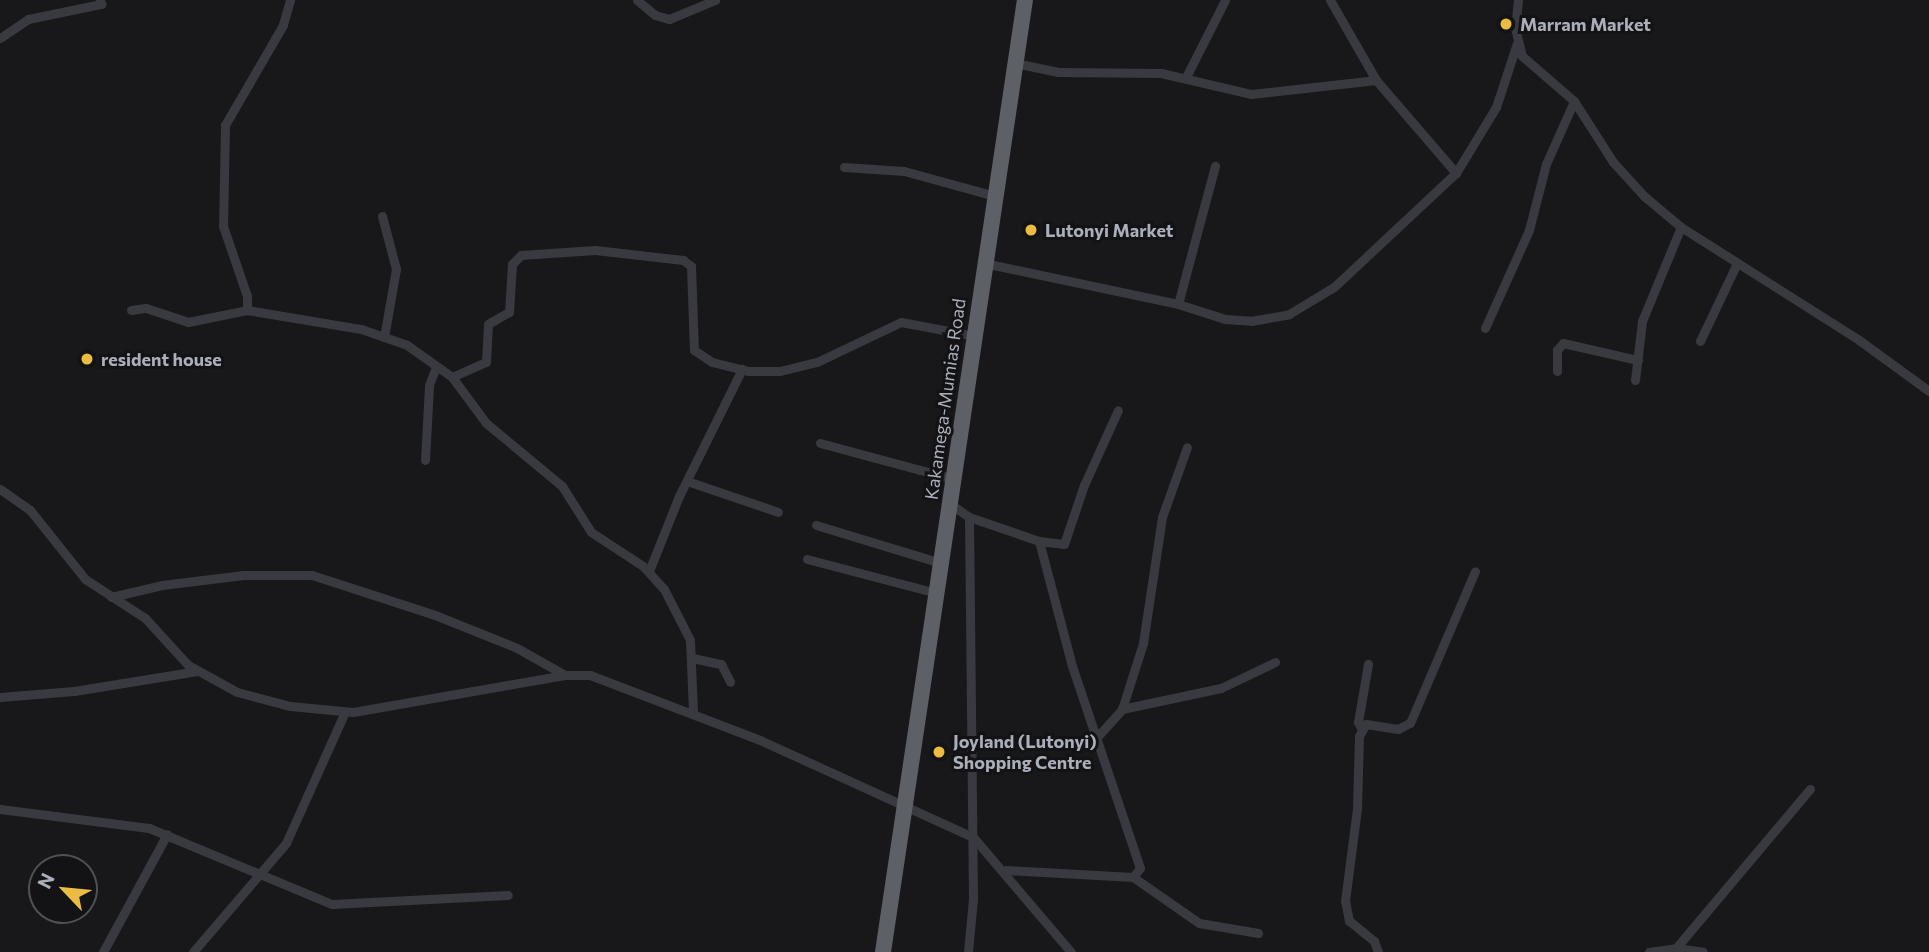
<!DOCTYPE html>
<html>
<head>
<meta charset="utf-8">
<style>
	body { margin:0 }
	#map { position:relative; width:1929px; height:952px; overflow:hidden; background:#18181a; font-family:Commissioner,sans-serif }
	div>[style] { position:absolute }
	.minor>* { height:9px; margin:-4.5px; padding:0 4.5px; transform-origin:4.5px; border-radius:4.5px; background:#393a3f }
	.trunk>* { height:16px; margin:-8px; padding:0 8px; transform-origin:8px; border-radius:8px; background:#5e6067 }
	.dots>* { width:19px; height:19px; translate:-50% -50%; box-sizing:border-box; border:4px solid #131315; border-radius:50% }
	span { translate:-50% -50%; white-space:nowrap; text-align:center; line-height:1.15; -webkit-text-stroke:6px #131315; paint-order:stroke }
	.poi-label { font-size:18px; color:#abafb9; font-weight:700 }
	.left { translate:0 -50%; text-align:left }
	.street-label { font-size:18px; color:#abafb9 }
	.north { position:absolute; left:28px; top:854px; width:70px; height:70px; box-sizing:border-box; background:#131315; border:2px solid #505157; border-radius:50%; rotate:296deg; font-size:19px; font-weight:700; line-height:28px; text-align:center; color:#abafb9 }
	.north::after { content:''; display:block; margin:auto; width:24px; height:32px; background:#eabc41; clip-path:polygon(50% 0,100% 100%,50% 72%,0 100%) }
</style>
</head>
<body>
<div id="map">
	<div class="minor">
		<i style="left:290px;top:0;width:26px;rotate:106deg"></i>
		<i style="left:283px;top:25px;width:116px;rotate:120.1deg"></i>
		<i style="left:225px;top:125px;width:101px;rotate:91.1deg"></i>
		<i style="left:223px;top:226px;width:74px;rotate:71.1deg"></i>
		<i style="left:247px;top:296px;width:14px;rotate:90deg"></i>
		<i style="left:247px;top:310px;width:116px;rotate:9.5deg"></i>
		<i style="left:361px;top:329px;width:49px;rotate:19.2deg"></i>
		<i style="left:407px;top:345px;width:55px;rotate:35.4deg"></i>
		<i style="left:452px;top:377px;width:57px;rotate:53.5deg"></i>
		<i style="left:486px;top:423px;width:99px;rotate:39.7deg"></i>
		<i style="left:562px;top:486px;width:54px;rotate:57.8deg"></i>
		<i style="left:591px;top:532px;width:62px;rotate:33.2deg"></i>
		<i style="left:643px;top:566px;width:31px;rotate:48deg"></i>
		<i style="left:664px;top:589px;width:57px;rotate:63deg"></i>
		<i style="left:690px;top:640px;width:72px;rotate:87.6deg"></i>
		<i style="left:637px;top:0;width:23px;rotate:40deg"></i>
		<i style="left:655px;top:15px;width:15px;rotate:16deg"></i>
		<i style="left:669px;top:19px;width:50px;rotate:-22.4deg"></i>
		<i style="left:1330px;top:0;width:92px;rotate:60.1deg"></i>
		<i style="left:1376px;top:80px;width:123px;rotate:49.3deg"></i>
		<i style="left:1518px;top:0;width:28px;rotate:96deg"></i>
		<i style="left:1515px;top:28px;width:29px;rotate:76deg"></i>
		<i style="left:1522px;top:56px;width:69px;rotate:40.9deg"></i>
		<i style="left:1574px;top:101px;width:72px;rotate:57.4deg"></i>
		<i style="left:1613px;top:162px;width:46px;rotate:47.6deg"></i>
		<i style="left:1644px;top:196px;width:48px;rotate:40deg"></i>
		<i style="left:1681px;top:227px;width:211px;rotate:32.4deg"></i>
		<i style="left:1859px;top:340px;width:87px;rotate:36.1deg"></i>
		<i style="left:0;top:38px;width:34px;rotate:-34deg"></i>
		<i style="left:28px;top:19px;width:75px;rotate:-11.6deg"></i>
		<i style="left:101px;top:4px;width:4px;rotate:-104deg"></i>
		<i style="left:1015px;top:63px;width:44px;rotate:11.8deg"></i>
		<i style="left:1058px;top:72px;width:103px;rotate:0.6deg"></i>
		<i style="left:1161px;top:73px;width:92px;rotate:13.1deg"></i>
		<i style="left:1251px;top:94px;width:126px;rotate:-6.4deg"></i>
		<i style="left:1186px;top:77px;width:86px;rotate:-63.1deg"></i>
		<i style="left:844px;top:167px;width:60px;rotate:3.8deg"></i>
		<i style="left:904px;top:171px;width:94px;rotate:15.4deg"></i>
		<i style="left:382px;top:216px;width:55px;rotate:75.2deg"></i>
		<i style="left:396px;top:269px;width:69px;rotate:100deg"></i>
		<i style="left:984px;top:263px;width:198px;rotate:11.9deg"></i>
		<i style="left:1178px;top:304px;width:49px;rotate:17.7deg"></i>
		<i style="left:1225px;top:319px;width:26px;rotate:4deg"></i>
		<i style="left:1251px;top:321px;width:39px;rotate:-10deg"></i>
		<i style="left:1289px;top:314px;width:52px;rotate:-31deg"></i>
		<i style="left:1334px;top:287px;width:167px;rotate:-43.1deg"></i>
		<i style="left:1456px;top:173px;width:77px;rotate:-58.8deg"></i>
		<i style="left:1496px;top:107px;width:67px;rotate:-71.8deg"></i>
		<i style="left:1178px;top:304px;width:143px;rotate:-75deg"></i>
		<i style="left:131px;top:310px;width:15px;rotate:-8deg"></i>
		<i style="left:146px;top:308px;width:44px;rotate:18.4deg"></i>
		<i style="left:188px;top:322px;width:60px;rotate:-11.5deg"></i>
		<i style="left:1485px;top:328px;width:107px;rotate:-65.8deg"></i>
		<i style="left:1529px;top:230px;width:68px;rotate:-75.6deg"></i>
		<i style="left:1546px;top:164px;width:69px;rotate:-66deg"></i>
		<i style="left:1700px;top:341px;width:86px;rotate:-64.6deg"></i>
		<i style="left:1557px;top:371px;width:21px;rotate:-90deg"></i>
		<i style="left:1557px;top:350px;width:9px;rotate:-49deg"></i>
		<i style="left:1563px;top:343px;width:77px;rotate:12.8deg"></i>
		<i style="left:452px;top:377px;width:37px;rotate:-24deg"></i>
		<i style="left:486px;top:362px;width:38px;rotate:-87deg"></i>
		<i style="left:488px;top:324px;width:24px;rotate:-30deg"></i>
		<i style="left:509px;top:312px;width:48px;rotate:-86.4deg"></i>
		<i style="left:512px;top:264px;width:13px;rotate:-45deg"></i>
		<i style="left:521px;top:255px;width:74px;rotate:-3.9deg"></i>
		<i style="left:595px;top:250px;width:89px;rotate:6.5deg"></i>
		<i style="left:683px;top:260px;width:10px;rotate:37deg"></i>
		<i style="left:691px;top:266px;width:84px;rotate:88deg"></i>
		<i style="left:694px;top:350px;width:22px;rotate:34deg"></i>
		<i style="left:712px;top:362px;width:38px;rotate:14deg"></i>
		<i style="left:749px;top:371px;width:31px"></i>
		<i style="left:780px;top:371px;width:38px;rotate:-14deg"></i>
		<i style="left:817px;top:362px;width:93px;rotate:-25.5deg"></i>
		<i style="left:901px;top:322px;width:75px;rotate:10.7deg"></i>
		<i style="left:1635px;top:380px;width:59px;rotate:-83.2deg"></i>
		<i style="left:1642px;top:321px;width:102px;rotate:-67.5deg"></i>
		<i style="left:820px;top:443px;width:138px;rotate:15.1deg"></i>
		<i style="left:425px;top:460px;width:75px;rotate:-86.9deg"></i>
		<i style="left:429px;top:385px;width:19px;rotate:-69deg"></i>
		<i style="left:687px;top:481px;width:96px;rotate:18.8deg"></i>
		<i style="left:0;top:489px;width:37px;rotate:35deg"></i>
		<i style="left:30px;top:510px;width:88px;rotate:51.4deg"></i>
		<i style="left:85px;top:579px;width:72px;rotate:33deg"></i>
		<i style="left:145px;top:618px;width:64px;rotate:47.5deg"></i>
		<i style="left:188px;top:665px;width:56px;rotate:28.9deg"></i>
		<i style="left:237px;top:692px;width:55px;rotate:14.8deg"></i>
		<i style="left:290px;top:706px;width:63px;rotate:5.4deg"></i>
		<i style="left:353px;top:712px;width:215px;rotate:-9.9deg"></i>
		<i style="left:565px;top:675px;width:25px"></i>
		<i style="left:590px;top:675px;width:182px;rotate:20.9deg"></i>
		<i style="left:760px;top:740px;width:234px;rotate:24.5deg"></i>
		<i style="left:973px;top:837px;width:151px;rotate:49.6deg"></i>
		<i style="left:949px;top:503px;width:24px;rotate:35deg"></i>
		<i style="left:969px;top:517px;width:382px;rotate:89.4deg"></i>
		<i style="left:973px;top:899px;width:53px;rotate:95.4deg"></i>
		<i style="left:969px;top:517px;width:74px;rotate:18.9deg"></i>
		<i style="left:816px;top:525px;width:131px;rotate:16.9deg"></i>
		<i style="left:807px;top:559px;width:134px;rotate:14.7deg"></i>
		<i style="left:649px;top:571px;width:81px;rotate:-68.2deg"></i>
		<i style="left:679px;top:496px;width:142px;rotate:-63.6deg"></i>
		<i style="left:111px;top:597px;width:52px;rotate:-13.2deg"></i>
		<i style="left:162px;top:585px;width:82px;rotate:-7deg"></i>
		<i style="left:243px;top:575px;width:69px"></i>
		<i style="left:312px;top:575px;width:129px;rotate:18deg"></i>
		<i style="left:435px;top:615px;width:88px;rotate:21.9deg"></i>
		<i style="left:517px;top:648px;width:55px;rotate:29.4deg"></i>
		<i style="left:692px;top:658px;width:30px;rotate:12deg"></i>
		<i style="left:721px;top:664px;width:20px;rotate:63deg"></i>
		<i style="left:0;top:697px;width:74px;rotate:-4.6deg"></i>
		<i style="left:74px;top:691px;width:125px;rotate:-9.2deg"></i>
		<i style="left:1122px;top:709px;width:101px;rotate:-12deg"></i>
		<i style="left:1221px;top:688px;width:60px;rotate:-25.7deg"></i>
		<i style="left:1361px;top:728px;width:7px;rotate:-117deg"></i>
		<i style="left:1358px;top:722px;width:59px;rotate:-80.2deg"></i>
		<i style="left:1098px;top:736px;width:36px;rotate:-48deg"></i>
		<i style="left:1122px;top:709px;width:69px;rotate:-72.3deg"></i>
		<i style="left:1143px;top:643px;width:127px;rotate:-81.4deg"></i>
		<i style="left:1162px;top:517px;width:74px;rotate:-70.3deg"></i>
		<i style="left:0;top:809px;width:150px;rotate:7.3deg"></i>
		<i style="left:149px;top:828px;width:198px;rotate:22.6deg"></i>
		<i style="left:332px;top:904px;width:176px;rotate:-2.9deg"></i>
		<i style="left:1006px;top:870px;width:127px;rotate:3.2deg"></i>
		<i style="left:1133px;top:877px;width:11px;rotate:-52deg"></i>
		<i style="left:1140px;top:868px;width:213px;rotate:-108.6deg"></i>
		<i style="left:1072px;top:666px;width:129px;rotate:-104.8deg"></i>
		<i style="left:1039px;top:541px;width:25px;rotate:7deg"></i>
		<i style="left:1064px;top:544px;width:62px;rotate:-71.3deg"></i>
		<i style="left:1084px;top:485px;width:82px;rotate:-65.6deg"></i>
		<i style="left:1133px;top:877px;width:80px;rotate:34.9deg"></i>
		<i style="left:1199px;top:923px;width:60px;rotate:9.6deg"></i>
		<i style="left:1676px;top:948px;width:208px;rotate:-49.9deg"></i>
		<i style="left:103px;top:952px;width:134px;rotate:-61.5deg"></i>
		<i style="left:193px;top:952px;width:143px;rotate:-49.5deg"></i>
		<i style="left:286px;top:843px;width:144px;rotate:-65.8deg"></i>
		<i style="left:1378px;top:952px;width:12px;rotate:-110deg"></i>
		<i style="left:1374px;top:941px;width:32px;rotate:-141deg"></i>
		<i style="left:1349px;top:921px;width:20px;rotate:-101deg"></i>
		<i style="left:1345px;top:901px;width:94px;rotate:-82.6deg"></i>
		<i style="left:1357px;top:808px;width:72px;rotate:-88.4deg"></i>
		<i style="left:1359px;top:736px;width:14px;rotate:-60deg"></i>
		<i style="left:1366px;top:724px;width:32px;rotate:9deg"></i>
		<i style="left:1398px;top:729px;width:13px;rotate:-27deg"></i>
		<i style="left:1410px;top:723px;width:165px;rotate:-66.8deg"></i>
		<i style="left:1649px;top:952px;width:27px;rotate:-8deg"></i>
		<i style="left:1676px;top:948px;width:27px;rotate:8deg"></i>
	</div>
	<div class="trunk">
		<i style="left:883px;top:952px;width:963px;rotate:-81.52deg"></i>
	</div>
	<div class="dots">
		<i style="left:1506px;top:24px;background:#eabc41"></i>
		<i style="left:1031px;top:230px;background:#eabc41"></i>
		<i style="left:87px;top:359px;background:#eabc41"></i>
		<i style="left:939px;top:752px;background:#eabc41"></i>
	</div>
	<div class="poi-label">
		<span class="left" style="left:1520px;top:24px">Marram Market</span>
		<span class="left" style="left:1045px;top:230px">Lutonyi Market</span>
		<span class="left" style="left:101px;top:359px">resident house</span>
		<span class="left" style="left:953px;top:752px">Joyland (Lutonyi)<br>Shopping Centre</span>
	</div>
	<div class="street-label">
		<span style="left:945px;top:399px;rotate:-82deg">Kakamega-Mumias Road</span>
	</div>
	<div class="north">N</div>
</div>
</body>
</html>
